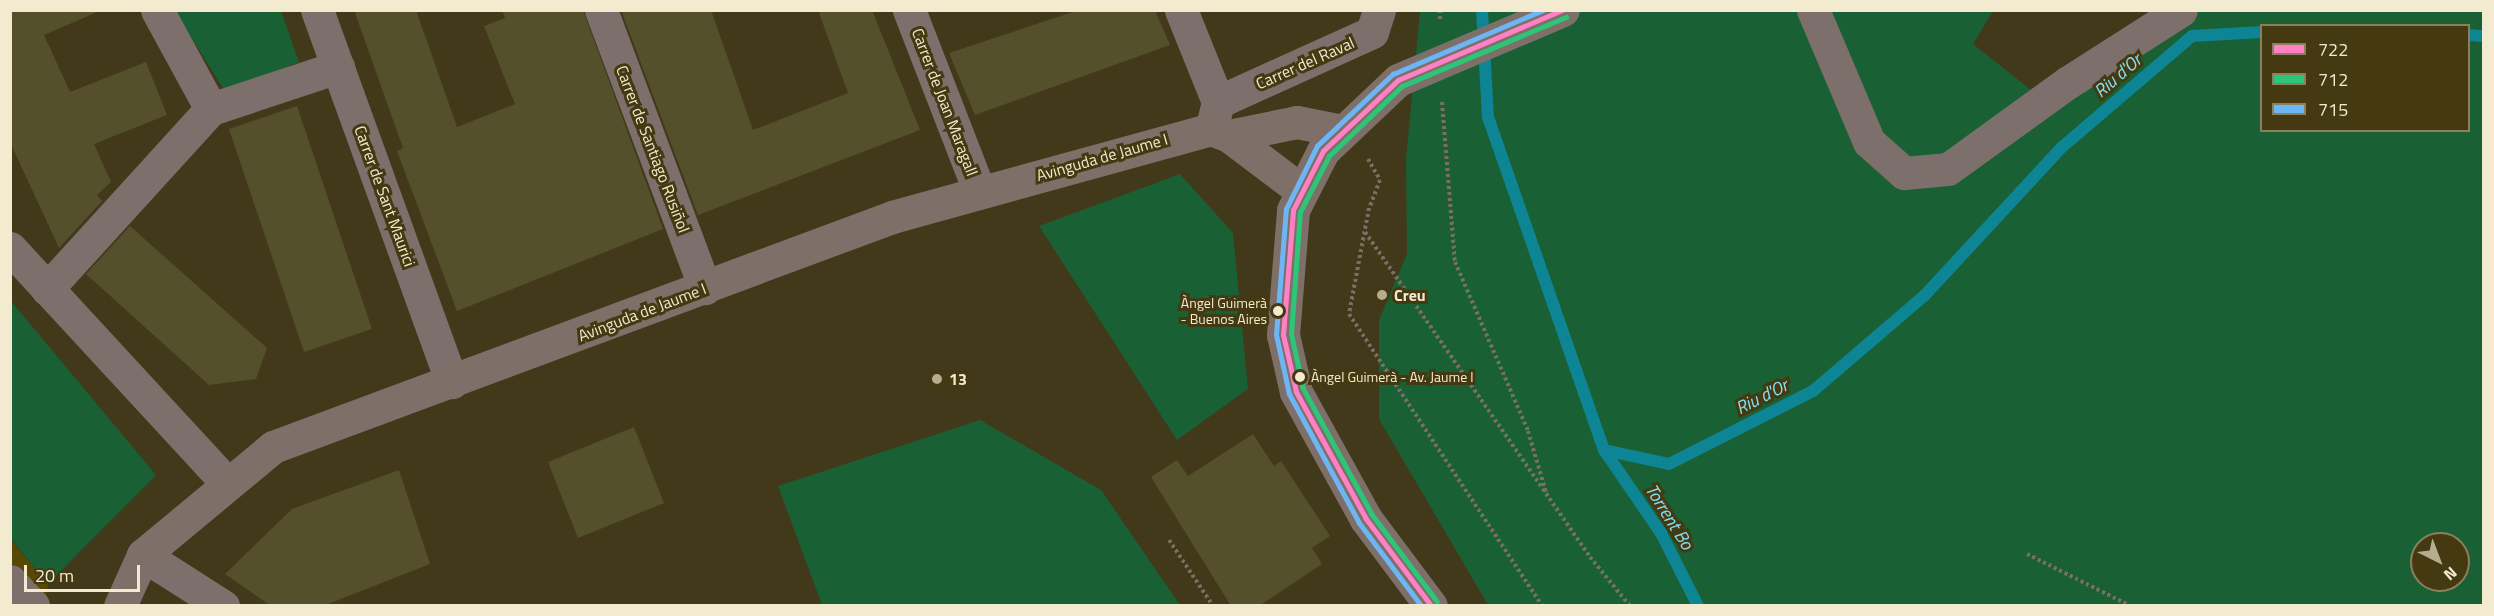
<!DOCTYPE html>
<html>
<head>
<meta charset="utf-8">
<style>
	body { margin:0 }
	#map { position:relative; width:2494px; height:616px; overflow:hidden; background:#42391a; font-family:"Titillium Web",sans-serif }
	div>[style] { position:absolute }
	.built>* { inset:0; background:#584805 }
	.green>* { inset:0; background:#196035 }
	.stream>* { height:12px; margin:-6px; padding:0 6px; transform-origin:6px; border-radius:6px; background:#0e8595 }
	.building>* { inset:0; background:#53502b }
	.path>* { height:4px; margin-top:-2px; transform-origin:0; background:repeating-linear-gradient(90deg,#796f65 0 3px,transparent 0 6px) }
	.street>* { height:33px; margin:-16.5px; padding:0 16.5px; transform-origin:16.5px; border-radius:16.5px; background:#7d6f6b }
	.secondary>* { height:33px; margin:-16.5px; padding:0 16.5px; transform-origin:16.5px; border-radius:16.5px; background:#7e6f69 }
	.bus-1>* { height:4.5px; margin:-2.25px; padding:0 2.25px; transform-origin:2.25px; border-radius:2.25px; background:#ff80c5 }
	.bus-2>* { height:4.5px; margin:-2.25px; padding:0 2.25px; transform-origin:2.25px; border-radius:2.25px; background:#2dc577 }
	.bus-3>* { height:4.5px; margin:-2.25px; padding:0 2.25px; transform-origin:2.25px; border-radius:2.25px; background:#6db6f5 }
	.dots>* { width:16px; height:16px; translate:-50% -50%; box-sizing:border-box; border:3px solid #443911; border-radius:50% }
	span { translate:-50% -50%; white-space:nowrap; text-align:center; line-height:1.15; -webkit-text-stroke:6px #443911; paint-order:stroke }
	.bus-label { font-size:14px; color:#f3ebd0 }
	.right { translate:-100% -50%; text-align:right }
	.left { translate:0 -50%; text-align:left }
	.street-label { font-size:16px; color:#f3ebd0 }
	.poi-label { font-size:16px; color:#f3ebd0; font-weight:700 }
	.water-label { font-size:18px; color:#83e1f6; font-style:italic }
	.frame { position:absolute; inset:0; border:12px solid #f3ebd0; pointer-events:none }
	.legend { position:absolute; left:2260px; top:24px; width:210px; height:108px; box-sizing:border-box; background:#443911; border:2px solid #8a805d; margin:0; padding:8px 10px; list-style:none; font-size:18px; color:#f3ebd0 }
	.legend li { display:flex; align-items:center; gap:12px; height:30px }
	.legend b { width:30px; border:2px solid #8a805d }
	.north { position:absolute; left:2410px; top:532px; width:60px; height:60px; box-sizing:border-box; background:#443911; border:2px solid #8a805d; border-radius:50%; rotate:138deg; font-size:16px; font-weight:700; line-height:24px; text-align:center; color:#f3ebd0 }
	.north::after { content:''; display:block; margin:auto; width:21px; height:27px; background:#b5ad90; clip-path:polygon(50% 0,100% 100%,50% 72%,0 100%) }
	.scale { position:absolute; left:24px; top:565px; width:116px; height:27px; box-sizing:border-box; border:3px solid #f3ebd0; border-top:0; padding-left:8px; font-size:18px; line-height:21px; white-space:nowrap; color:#f3ebd0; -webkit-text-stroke:4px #443911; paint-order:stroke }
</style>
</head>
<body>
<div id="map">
	<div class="built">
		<i style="clip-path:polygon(10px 539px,48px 584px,45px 605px,11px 605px)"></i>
	</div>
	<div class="green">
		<i style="clip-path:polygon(174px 11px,281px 11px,299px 62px,225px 91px)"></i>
		<i style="clip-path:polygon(evenodd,1420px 11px,1993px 11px,1973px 44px,2050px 105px,2150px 11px,2483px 11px,2483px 605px,1488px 605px,1379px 419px,1379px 320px,1407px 254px,1406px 159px,1420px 11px,2262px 26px,2468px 26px,2468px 130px,2262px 130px,2262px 26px,1420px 11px,2422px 544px,2458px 544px,2458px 580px,2422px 580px,2422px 544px)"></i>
		<i style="clip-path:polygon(1180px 174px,1233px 233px,1248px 389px,1177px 440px,1039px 226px)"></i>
		<i style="clip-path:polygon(11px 301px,156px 475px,48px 584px,11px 539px)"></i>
		<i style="clip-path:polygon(980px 420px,1101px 490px,1180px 605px,822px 605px,778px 486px)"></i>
	</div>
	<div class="stream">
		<i style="left:1482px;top:10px;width:107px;rotate:86.8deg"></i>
		<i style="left:1488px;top:117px;width:353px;rotate:70.8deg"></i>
		<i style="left:1604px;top:450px;width:66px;rotate:12.2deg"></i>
		<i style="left:1669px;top:464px;width:161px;rotate:-26.9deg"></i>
		<i style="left:1813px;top:391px;width:148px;rotate:-40.6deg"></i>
		<i style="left:1925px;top:295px;width:200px;rotate:-47.2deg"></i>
		<i style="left:2061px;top:148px;width:172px;rotate:-40.5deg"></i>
		<i style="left:2192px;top:36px;width:70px;rotate:-3.3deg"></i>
		<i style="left:2468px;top:35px;width:16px;rotate:4deg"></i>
		<i style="left:1604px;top:450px;width:101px;rotate:55.5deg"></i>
		<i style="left:1661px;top:533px;width:82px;rotate:63.1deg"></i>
	</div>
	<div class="building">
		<i style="clip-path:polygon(10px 10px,102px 10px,44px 35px,70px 92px,146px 62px,167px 115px,94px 144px,111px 182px,97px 195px,102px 201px,59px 248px,10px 142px)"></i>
		<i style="clip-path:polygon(354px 10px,416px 10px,457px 127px,515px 104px,484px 26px,505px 18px,502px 10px,583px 10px,663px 229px,457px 311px,397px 151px,403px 148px)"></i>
		<i style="clip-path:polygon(621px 10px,711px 10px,753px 130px,848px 93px,818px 10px,872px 10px,920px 130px,698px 215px)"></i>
		<i style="clip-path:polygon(1079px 10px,1155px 10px,1170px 45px,975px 115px,949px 53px)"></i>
		<i style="clip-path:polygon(297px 106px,372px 329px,304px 352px,229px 129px)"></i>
		<i style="clip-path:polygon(130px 226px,267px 348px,256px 379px,209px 385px,86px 274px)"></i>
		<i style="clip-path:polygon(634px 427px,664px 503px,578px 538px,548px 462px)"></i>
		<i style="clip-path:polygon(1253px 434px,1274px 466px,1281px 461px,1330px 536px,1312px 548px,1322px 564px,1259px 606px,1231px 606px,1151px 477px,1177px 460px,1188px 476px)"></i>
		<i style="clip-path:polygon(399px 470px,430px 564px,323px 606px,271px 606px,225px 574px,292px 509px)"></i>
	</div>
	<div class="path">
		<i style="left:1440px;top:10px;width:12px;rotate:90deg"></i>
		<i style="left:1442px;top:102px;width:161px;rotate:85.4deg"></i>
		<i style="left:1455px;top:262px;width:184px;rotate:66.6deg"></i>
		<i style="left:1528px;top:431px;width:68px;rotate:73.7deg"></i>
		<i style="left:1368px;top:159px;width:24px;rotate:60deg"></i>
		<i style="left:1380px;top:180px;width:30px;rotate:111deg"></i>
		<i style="left:1369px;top:208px;width:108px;rotate:100.7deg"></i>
		<i style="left:1349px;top:314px;width:350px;rotate:56.5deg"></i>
		<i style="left:1365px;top:232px;width:395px;rotate:55.3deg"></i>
		<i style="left:1590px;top:557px;width:63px;rotate:50.8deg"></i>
		<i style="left:1169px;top:540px;width:79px;rotate:56.3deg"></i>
		<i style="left:2027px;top:554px;width:116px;rotate:26.6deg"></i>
	</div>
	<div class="street">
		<i style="left:157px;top:10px;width:113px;rotate:61.4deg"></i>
		<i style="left:317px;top:10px;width:396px;rotate:70.1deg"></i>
		<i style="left:601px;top:10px;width:297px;rotate:69.5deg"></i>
		<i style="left:909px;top:10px;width:196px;rotate:68.8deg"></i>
		<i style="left:1181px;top:10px;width:99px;rotate:68.1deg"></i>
		<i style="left:1218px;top:102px;width:21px;rotate:104deg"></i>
		<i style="left:1813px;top:10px;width:143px;rotate:67deg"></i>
		<i style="left:1869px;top:142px;width:47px;rotate:41.5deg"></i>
		<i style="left:1904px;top:173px;width:44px;rotate:-5.2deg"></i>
		<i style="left:1948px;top:169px;width:147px;rotate:-35.9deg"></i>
		<i style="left:2067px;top:83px;width:135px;rotate:-32.6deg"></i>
		<i style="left:1218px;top:102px;width:169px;rotate:-24.4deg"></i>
		<i style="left:1372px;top:32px;width:23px;rotate:-72deg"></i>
		<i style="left:10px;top:248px;width:320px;rotate:47.3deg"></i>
		<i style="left:47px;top:289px;width:244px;rotate:-47.7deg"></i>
		<i style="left:211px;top:109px;width:134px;rotate:-18.3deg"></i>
		<i style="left:143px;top:555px;width:95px;rotate:32.5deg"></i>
		<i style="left:10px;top:581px;width:34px;rotate:47deg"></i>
	</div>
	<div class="secondary">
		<i style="left:1229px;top:136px;width:69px;rotate:-11.6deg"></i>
		<i style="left:1297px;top:122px;width:46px;rotate:11.3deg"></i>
		<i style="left:120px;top:606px;width:56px;rotate:-65.7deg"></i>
		<i style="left:143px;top:555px;width:169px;rotate:-39.7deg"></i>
		<i style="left:273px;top:447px;width:660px;rotate:-20.38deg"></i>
		<i style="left:892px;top:217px;width:331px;rotate:-15.4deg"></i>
		<i style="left:1211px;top:129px;width:19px;rotate:21deg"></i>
		<i style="left:1229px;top:136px;width:91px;rotate:37deg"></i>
		<i style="left:1431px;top:606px;width:109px;rotate:-126.8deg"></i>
		<i style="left:1366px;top:519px;width:145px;rotate:-118.9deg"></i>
		<i style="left:1296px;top:392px;width:58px;rotate:-102.8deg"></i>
		<i style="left:1283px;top:335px;width:125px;rotate:-85.4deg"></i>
		<i style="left:1293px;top:210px;width:66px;rotate:-63deg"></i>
		<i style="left:1323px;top:151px;width:103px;rotate:-43.4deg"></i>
		<i style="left:1398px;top:80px;width:179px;rotate:-23deg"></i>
	</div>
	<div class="bus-1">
		<i style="left:1431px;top:606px;width:109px;rotate:-126.8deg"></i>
		<i style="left:1366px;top:519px;width:145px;rotate:-118.9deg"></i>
		<i style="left:1296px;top:392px;width:58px;rotate:-102.8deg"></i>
		<i style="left:1283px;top:335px;width:125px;rotate:-85.4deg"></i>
		<i style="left:1293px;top:210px;width:66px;rotate:-63deg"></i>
		<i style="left:1323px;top:151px;width:103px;rotate:-43.4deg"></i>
		<i style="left:1398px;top:80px;width:178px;rotate:-23.1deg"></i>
	</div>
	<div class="bus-2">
		<i style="left:1437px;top:602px;width:109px;rotate:-126.8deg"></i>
		<i style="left:1372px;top:515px;width:144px;rotate:-118.7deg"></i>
		<i style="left:1303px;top:389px;width:56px;rotate:-102.3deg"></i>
		<i style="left:1291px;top:334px;width:122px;rotate:-85.8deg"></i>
		<i style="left:1300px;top:212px;width:63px;rotate:-62.6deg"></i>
		<i style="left:1329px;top:156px;width:101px;rotate:-43.8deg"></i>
		<i style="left:1402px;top:86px;width:178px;rotate:-22.8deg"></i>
	</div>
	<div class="bus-3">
		<i style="left:1421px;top:606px;width:104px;rotate:-126.8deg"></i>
		<i style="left:1359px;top:523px;width:147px;rotate:-118.5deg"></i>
		<i style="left:1289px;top:394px;width:60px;rotate:-102.4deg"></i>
		<i style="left:1276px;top:335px;width:126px;rotate:-85.5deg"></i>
		<i style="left:1286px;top:209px;width:70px;rotate:-63.8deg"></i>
		<i style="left:1317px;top:146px;width:105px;rotate:-43.5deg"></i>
		<i style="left:1393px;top:74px;width:163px;rotate:-23.1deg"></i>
	</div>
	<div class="dots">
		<i style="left:1382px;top:295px;background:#b5ad90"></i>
		<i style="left:1278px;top:311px;background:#f3ebd0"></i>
		<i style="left:1300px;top:377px;background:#f3ebd0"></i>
		<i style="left:937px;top:379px;background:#b5ad90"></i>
	</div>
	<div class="bus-label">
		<span class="right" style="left:1267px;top:311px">Àngel Guimerà<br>- Buenos Aires</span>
		<span class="left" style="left:1311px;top:377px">Àngel Guimerà - Av. Jaume l</span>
	</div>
	<div class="street-label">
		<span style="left:1305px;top:63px;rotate:-24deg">Carrer del Raval</span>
		<span style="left:945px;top:102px;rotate:69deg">Carrer de Joan Maragall</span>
		<span style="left:653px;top:149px;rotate:69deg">Carrer de Santiago Rusiñol</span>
		<span style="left:1102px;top:157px;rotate:-16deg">Avinguda de Jaume I</span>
		<span style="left:385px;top:196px;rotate:70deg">Carrer de Sant Maurici</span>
		<span style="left:642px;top:312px;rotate:-21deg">Avinguda de Jaume I</span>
	</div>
	<div class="poi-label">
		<span class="left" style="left:1394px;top:295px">Creu</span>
		<span class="left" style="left:949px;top:379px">13</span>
	</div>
	<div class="water-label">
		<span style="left:2118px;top:76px;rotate:-41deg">Riu d'Or</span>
		<span style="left:1762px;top:397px;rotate:-27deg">Riu d'Or</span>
		<span style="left:1669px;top:517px;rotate:58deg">Torrent Bo</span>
	</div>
	<div class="frame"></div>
	<ul class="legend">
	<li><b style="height:8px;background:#ff80c5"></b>722</li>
	<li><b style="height:8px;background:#2dc577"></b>712</li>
	<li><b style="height:8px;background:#6db6f5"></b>715</li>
	</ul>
	<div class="north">N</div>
	<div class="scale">20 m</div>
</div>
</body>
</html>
